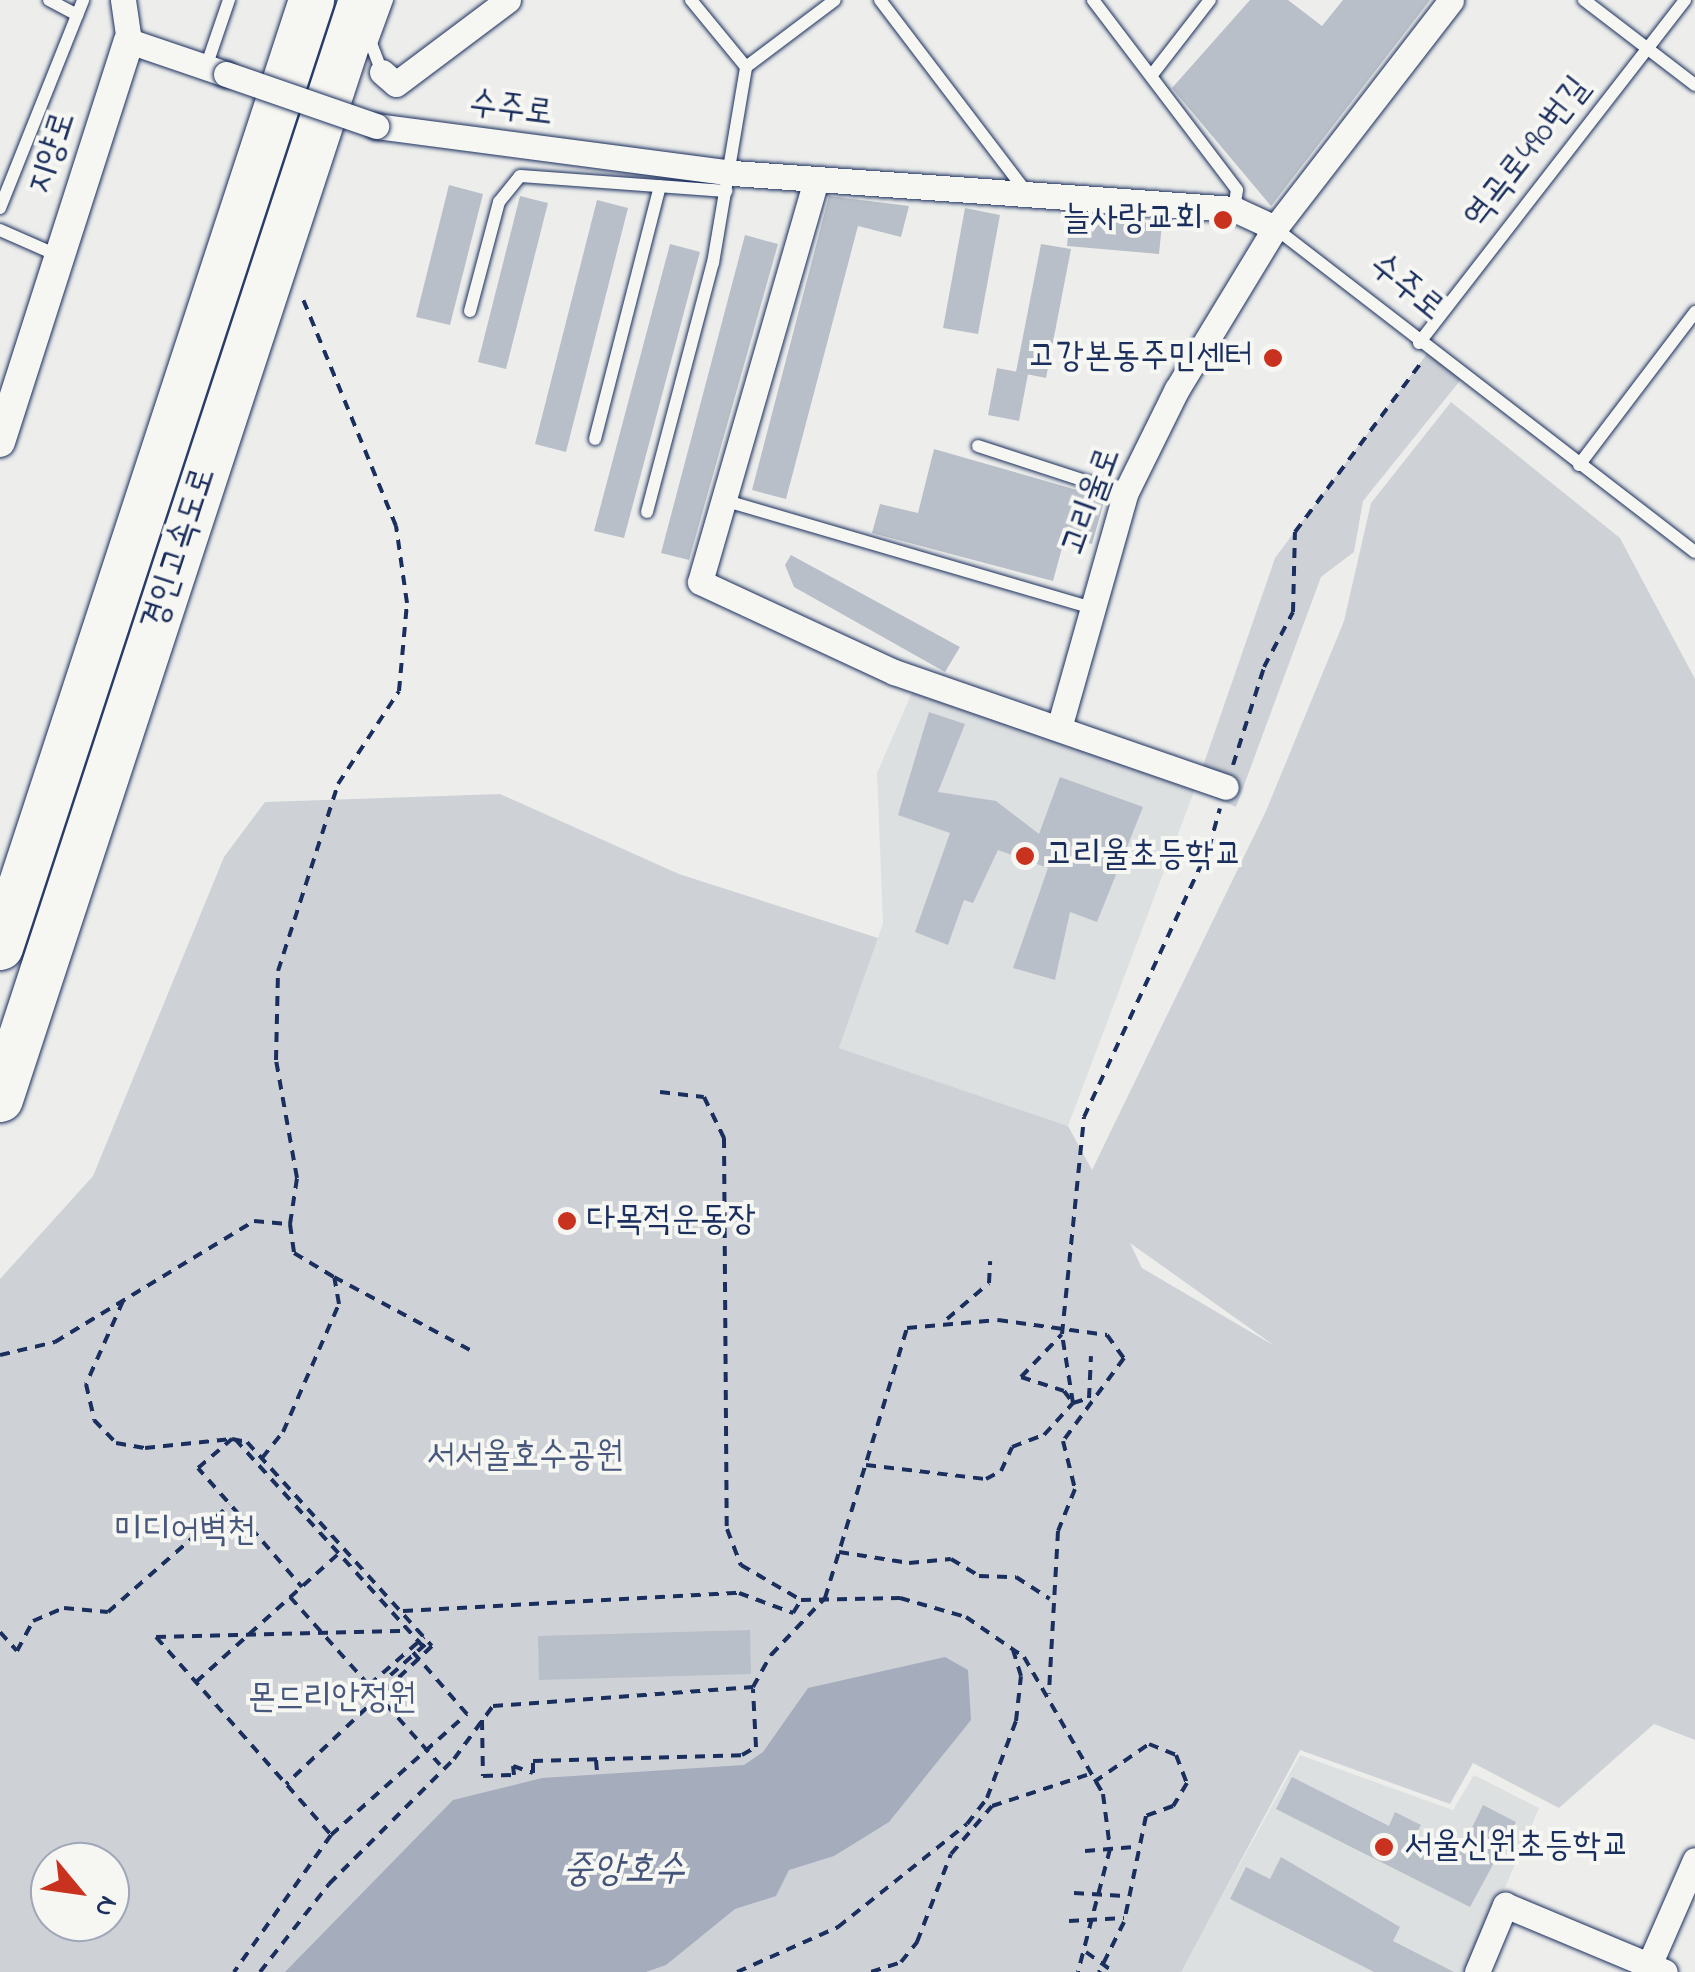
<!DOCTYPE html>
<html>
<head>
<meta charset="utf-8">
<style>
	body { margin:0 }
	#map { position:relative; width:1695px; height:1972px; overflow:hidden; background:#edeeec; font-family:"Indie Flower","Poor Story",sans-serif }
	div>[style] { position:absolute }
	.built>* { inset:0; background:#dde0e1 }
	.green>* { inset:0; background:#ced2d7 }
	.water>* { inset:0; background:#a5acbc }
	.building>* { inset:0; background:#b9bfc8 }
	.path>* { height:4px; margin-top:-2px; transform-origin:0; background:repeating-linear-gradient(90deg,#1b2f5e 0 10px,transparent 0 18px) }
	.roads { filter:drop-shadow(0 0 2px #1b2f5e) drop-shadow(0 0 2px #1b2f5e) }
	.service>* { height:12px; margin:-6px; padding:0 6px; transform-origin:6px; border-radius:6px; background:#f6f6f2 }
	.minor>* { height:25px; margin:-12.5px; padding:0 12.5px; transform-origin:12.5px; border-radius:12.5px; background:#f6f6f2 }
	.tertiary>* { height:30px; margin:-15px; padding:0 15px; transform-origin:15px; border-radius:15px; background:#f6f6f2 }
	.motorway>* { height:45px; margin:-22.5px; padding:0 22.5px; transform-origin:22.5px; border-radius:22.5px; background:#f6f6f2 }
	.path-bridge>* { height:4px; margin-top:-2px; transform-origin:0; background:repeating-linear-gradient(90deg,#1b2f5e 0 10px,transparent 0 18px) }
	.bridges { filter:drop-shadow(0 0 2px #1b2f5e) drop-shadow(0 0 2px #1b2f5e) }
	.minor-bridge>* { height:25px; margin:-12.5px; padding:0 12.5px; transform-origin:12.5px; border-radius:12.5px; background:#f6f6f2 }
	.dots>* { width:28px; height:28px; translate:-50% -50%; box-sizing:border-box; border:5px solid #f6f6f2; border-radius:50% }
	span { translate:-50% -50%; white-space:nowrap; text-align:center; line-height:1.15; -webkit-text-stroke:8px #f6f6f2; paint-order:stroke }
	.street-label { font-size:35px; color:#1b2f5e }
	.poi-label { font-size:35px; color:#1b2f5e }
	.right { translate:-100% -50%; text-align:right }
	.left { translate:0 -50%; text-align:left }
	.park-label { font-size:35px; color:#48587c }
	.water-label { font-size:38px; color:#44547a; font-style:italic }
	.north { position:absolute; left:30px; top:1842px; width:100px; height:100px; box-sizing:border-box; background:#f6f6f2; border:2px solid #9ea6b7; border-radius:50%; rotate:119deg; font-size:28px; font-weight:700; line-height:40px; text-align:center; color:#1b2f5e }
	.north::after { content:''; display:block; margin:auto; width:35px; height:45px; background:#c8321e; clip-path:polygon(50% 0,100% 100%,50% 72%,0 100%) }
</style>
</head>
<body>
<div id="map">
	<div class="built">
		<i style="clip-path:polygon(913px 690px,1195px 789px,1068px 1126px,839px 1048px,883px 923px,877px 773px)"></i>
		<i style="clip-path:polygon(1300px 1755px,1453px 1810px,1474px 1775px,1539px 1808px,1469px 1972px,1180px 1972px)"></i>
	</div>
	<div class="green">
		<i style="clip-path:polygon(1429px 351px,1463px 377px,1363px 501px,1354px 552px,1321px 577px,1236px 807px,1195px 789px,1275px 558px)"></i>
		<i style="clip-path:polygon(evenodd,1451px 402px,1620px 538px,1695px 679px,1695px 1740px,1654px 1724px,1559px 1808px,1473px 1763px,1450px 1804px,1300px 1750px,1181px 1972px,0 1972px,0 1279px,93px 1176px,224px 857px,265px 802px,500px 794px,679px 874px,878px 938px,839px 1048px,1068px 1126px,1092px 1170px,1266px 811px,1344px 621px,1371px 503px,1451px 402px,1130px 1243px,1272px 1344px,1273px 1345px,1142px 1268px,1130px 1243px,1451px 402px,50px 1862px,110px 1862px,110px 1922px,50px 1922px,50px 1862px)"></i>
	</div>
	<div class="water">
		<i style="clip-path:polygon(945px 1657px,968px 1670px,971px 1720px,889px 1822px,834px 1856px,789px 1870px,776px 1896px,735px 1909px,666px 1965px,646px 1972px,285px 1972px,453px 1800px,542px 1778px,744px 1765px,763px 1752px,808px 1688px)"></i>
	</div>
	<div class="building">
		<i style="clip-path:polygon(1250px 0,1288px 0,1322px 26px,1343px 0,1430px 0,1271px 206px,1172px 88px)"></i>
		<i style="clip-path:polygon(449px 185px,483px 194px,450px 325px,416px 317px)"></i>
		<i style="clip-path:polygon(520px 196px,548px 203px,506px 369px,478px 362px)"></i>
		<i style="clip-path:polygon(829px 196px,909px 206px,901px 237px,858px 226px,786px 499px,752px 490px)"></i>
		<i style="clip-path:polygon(597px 200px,628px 208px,566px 452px,535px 444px)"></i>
		<i style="clip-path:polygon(965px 208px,1000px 215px,978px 334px,943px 328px)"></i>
		<i style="clip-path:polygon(1070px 216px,1162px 224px,1159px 254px,1067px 246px)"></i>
		<i style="clip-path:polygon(745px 235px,778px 244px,689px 560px,661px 553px)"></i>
		<i style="clip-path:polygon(670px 244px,700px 252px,624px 538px,594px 531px)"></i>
		<i style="clip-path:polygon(1041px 244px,1071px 249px,1046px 378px,1016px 372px)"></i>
		<i style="clip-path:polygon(997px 368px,1028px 374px,1019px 421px,988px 415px)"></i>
		<i style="clip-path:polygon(934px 449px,1105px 498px,1092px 544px,1065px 537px,1053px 581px,872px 533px,880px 504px,918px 513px)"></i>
		<i style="clip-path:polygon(791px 555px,960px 647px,945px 672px,794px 587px,785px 565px)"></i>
		<i style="clip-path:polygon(929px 712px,965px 724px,938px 792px,996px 801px,1039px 834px,1060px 777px,1143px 807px,1097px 922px,1070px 912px,1055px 980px,1013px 968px,1048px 868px,998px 850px,973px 903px,964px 900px,948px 945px,915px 932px,950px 833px,898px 815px)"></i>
		<i style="clip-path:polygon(750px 1630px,751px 1674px,539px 1680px,538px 1636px)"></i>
		<i style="clip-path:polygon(1292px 1777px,1389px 1826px,1395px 1812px,1421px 1825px,1414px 1838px,1447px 1855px,1455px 1839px,1464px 1844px,1483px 1805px,1516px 1822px,1470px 1907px,1276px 1809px)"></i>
		<i style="clip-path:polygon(1281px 1857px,1400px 1927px,1393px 1941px,1454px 1972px,1374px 1972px,1230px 1899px,1246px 1867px,1270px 1879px)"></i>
	</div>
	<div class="path">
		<i style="left:1233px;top:765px;width:103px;rotate:-72.4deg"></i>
		<i style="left:1264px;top:667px;width:62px;rotate:-62.2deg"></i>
		<i style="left:1293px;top:612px;width:80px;rotate:-88.6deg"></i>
		<i style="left:1295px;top:532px;width:214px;rotate:-53.3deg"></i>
		<i style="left:660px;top:1092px;width:44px;rotate:6.5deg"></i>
		<i style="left:704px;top:1097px;width:46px;rotate:64deg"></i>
		<i style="left:724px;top:1138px;width:391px;rotate:89.6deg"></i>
		<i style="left:727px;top:1529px;width:39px;rotate:69deg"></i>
		<i style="left:741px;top:1565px;width:69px;rotate:30.3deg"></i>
		<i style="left:801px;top:1600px;width:99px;rotate:-1.2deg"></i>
		<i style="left:900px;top:1598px;width:69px;rotate:16.1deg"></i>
		<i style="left:966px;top:1617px;width:70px;rotate:34.6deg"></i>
		<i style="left:1024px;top:1657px;width:158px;rotate:60deg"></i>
		<i style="left:1103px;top:1794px;width:55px;rotate:82.7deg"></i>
		<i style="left:1110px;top:1849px;width:127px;rotate:104.6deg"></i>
		<i style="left:290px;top:1224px;width:47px;rotate:-81.3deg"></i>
		<i style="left:297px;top:1178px;width:120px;rotate:-100.1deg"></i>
		<i style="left:276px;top:1060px;width:89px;rotate:-88.7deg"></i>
		<i style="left:278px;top:971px;width:196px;rotate:-72.2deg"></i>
		<i style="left:338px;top:784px;width:111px;rotate:-56.7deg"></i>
		<i style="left:399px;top:691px;width:88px;rotate:-84.8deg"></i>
		<i style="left:407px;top:603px;width:78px;rotate:-98.1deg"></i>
		<i style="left:396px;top:526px;width:251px;rotate:-112.3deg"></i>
		<i style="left:123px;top:1301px;width:91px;rotate:114deg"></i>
		<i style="left:86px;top:1384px;width:37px;rotate:77deg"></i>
		<i style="left:94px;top:1420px;width:32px;rotate:46deg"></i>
		<i style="left:116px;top:1443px;width:29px;rotate:10deg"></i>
		<i style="left:145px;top:1448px;width:87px;rotate:-5.9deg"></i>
		<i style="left:947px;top:1319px;width:55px;rotate:-40.6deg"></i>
		<i style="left:989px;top:1283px;width:22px;rotate:-87deg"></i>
		<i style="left:0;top:1355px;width:57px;rotate:-13.3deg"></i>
		<i style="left:55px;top:1342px;width:233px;rotate:-31.3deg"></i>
		<i style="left:254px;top:1221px;width:36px;rotate:5deg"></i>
		<i style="left:290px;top:1224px;width:29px;rotate:82deg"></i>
		<i style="left:294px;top:1253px;width:47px;rotate:31deg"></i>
		<i style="left:1021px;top:1377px;width:45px;rotate:18deg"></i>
		<i style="left:1064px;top:1391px;width:15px;rotate:53deg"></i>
		<i style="left:1073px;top:1403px;width:17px;rotate:-17deg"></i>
		<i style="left:1089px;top:1398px;width:42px;rotate:-87.3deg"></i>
		<i style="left:1021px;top:1377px;width:59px;rotate:-46.4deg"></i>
		<i style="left:235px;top:1439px;width:286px;rotate:47.8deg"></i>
		<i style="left:262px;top:1458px;width:33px;rotate:-51deg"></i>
		<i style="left:283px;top:1432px;width:140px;rotate:-66.4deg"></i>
		<i style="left:339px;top:1304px;width:27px;rotate:-100deg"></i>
		<i style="left:334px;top:1277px;width:157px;rotate:28.2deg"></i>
		<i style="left:866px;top:1465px;width:121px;rotate:6.7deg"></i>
		<i style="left:986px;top:1479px;width:17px;rotate:-28deg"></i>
		<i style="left:1001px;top:1471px;width:26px;rotate:-65deg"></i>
		<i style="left:1012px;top:1447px;width:34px;rotate:-21deg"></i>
		<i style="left:1044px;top:1435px;width:43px;rotate:-47.8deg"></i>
		<i style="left:1073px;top:1403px;width:70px;rotate:-99.1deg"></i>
		<i style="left:1062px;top:1334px;width:218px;rotate:-84.2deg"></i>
		<i style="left:1084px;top:1117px;width:297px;rotate:-65.1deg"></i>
		<i style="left:1209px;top:848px;width:41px;rotate:-74.6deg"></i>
		<i style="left:251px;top:1528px;width:80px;rotate:-131.5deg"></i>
		<i style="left:198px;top:1468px;width:45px;rotate:-40.5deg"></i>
		<i style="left:232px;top:1439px;width:15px;rotate:11deg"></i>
		<i style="left:247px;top:1442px;width:275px;rotate:47.8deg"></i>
		<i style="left:432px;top:1646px;width:201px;rotate:136.6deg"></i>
		<i style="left:839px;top:1552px;width:71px;rotate:8.9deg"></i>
		<i style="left:909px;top:1563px;width:42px;rotate:-5.4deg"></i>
		<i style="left:951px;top:1559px;width:33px;rotate:31deg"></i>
		<i style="left:979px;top:1576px;width:37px;rotate:2deg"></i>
		<i style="left:1016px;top:1577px;width:40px;rotate:32.9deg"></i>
		<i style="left:290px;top:1597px;width:225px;rotate:48.2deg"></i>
		<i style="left:403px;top:1611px;width:336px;rotate:-3.1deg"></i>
		<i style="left:739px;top:1593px;width:58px;rotate:20.3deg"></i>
		<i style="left:793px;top:1613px;width:15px;rotate:-58deg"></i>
		<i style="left:0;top:1632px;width:25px;rotate:48deg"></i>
		<i style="left:17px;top:1651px;width:34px;rotate:-62deg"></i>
		<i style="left:33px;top:1621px;width:34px;rotate:-23deg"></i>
		<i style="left:64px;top:1608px;width:44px;rotate:5.2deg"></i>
		<i style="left:108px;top:1612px;width:162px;rotate:-41.3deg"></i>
		<i style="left:156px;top:1637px;width:264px;rotate:48.5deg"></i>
		<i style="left:331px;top:1835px;width:168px;rotate:125.3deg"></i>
		<i style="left:196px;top:1682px;width:190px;rotate:-42deg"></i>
		<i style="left:369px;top:1685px;width:73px;rotate:-41.1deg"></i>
		<i style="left:377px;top:1687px;width:68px;rotate:-41.4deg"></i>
		<i style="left:482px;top:1720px;width:56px;rotate:89deg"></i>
		<i style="left:483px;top:1776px;width:31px;rotate:-2deg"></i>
		<i style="left:514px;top:1775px;width:9px;rotate:-96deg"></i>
		<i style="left:513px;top:1766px;width:21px;rotate:19deg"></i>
		<i style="left:533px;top:1773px;width:12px;rotate:-90deg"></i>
		<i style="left:533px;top:1761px;width:209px;rotate:-1.6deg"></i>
		<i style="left:742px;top:1755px;width:16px;rotate:-30deg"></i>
		<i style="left:756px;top:1747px;width:58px;rotate:-93deg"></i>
		<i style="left:596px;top:1760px;width:12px;rotate:85deg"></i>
		<i style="left:1094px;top:1782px;width:67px;rotate:-34.6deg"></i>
		<i style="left:1149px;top:1744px;width:29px;rotate:22deg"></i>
		<i style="left:1176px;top:1755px;width:30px;rotate:69deg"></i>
		<i style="left:1187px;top:1783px;width:27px;rotate:121deg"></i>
		<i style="left:1173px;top:1806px;width:29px;rotate:160deg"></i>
		<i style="left:1146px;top:1816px;width:108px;rotate:101.7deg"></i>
		<i style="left:1124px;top:1922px;width:56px;rotate:116.6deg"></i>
		<i style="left:1085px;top:1851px;width:49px;rotate:-4.7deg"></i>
		<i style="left:1074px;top:1893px;width:50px;rotate:3.4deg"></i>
		<i style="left:1069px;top:1921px;width:55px;rotate:-3.1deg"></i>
		<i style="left:1086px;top:1952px;width:34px;rotate:36deg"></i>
		<i style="left:260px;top:1972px;width:112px;rotate:-51.9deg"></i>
		<i style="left:329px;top:1884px;width:177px;rotate:-45deg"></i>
		<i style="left:454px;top:1759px;width:66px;rotate:-53.7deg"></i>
		<i style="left:493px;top:1706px;width:261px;rotate:-4.2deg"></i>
		<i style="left:753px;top:1687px;width:37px;rotate:-61deg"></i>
		<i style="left:771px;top:1655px;width:79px;rotate:-46.5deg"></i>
		<i style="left:825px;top:1598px;width:282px;rotate:-73.1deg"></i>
		<i style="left:907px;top:1328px;width:91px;rotate:-5deg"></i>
		<i style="left:998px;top:1320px;width:110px;rotate:7.8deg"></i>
		<i style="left:1107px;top:1335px;width:29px;rotate:54deg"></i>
		<i style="left:1124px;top:1358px;width:103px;rotate:126.3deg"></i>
		<i style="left:1063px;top:1441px;width:49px;rotate:76deg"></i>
		<i style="left:1075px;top:1489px;width:45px;rotate:112deg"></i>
		<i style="left:1058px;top:1531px;width:163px;rotate:93.2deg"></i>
		<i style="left:737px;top:1972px;width:111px;rotate:-24deg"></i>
		<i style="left:838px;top:1927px;width:165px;rotate:-38.6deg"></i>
		<i style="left:967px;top:1824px;width:33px;rotate:-52deg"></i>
		<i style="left:987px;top:1798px;width:82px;rotate:-69.4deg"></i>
		<i style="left:1016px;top:1721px;width:45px;rotate:-83.7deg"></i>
		<i style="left:1021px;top:1676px;width:28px;rotate:-107deg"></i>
		<i style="left:871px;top:1972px;width:32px;rotate:-18deg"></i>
		<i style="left:901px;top:1962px;width:26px;rotate:-51deg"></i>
		<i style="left:917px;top:1942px;width:94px;rotate:-68.9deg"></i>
		<i style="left:951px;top:1854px;width:63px;rotate:-49.5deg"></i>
		<i style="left:992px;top:1806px;width:100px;rotate:-18.1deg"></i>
	</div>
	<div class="roads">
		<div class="service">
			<i style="left:49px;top:0;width:32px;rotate:28deg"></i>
			<i style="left:691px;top:0;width:87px;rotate:50.6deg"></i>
			<i style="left:880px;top:0;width:243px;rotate:52.7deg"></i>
			<i style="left:1093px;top:0;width:238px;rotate:52.8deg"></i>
			<i style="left:1237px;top:190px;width:19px;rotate:99deg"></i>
			<i style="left:1584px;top:0;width:140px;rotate:37.4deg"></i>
			<i style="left:206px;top:67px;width:71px;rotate:-71.1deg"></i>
			<i style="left:746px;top:67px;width:111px;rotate:-37deg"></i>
			<i style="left:382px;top:72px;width:30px;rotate:-111deg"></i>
			<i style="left:371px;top:44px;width:47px;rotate:-70deg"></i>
			<i style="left:1151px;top:76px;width:96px;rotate:-52.2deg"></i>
			<i style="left:0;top:208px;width:224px;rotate:-68.2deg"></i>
			<i style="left:1275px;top:228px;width:530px;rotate:37.65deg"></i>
			<i style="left:0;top:230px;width:64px;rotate:23.8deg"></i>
			<i style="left:470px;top:311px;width:113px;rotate:-75.1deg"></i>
			<i style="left:499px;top:202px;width:33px;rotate:-51deg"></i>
			<i style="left:520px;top:176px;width:207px;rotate:4.2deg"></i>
			<i style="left:1419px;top:343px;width:434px;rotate:-52.2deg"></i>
			<i style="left:595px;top:439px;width:261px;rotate:-75.6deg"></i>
			<i style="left:978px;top:446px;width:155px;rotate:18.1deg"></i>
			<i style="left:1579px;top:465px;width:192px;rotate:-52.8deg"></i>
			<i style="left:723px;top:500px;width:385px;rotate:16.3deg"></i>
			<i style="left:647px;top:512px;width:258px;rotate:-75.2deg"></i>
			<i style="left:713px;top:263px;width:199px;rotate:-80.4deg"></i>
		</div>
		<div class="minor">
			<i style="left:123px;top:0;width:41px;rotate:81.7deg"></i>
			<i style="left:129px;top:41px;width:102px;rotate:18.8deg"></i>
			<i style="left:382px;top:72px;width:18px;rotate:41deg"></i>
			<i style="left:396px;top:84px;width:140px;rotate:-36.9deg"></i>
			<i style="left:376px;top:126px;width:360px;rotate:7.5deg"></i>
			<i style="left:733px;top:173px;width:502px;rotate:4.11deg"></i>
			<i style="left:1234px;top:209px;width:45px;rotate:24.9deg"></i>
			<i style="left:816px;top:180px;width:418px;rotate:106.1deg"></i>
			<i style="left:700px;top:582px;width:214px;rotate:24.9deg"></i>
			<i style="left:894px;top:672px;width:351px;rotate:19.1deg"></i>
			<i style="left:1059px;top:728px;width:243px;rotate:-74.2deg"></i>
			<i style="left:1125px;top:494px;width:117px;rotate:-63.7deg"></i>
			<i style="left:1177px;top:389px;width:188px;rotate:-58.7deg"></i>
			<i style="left:1275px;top:228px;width:288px;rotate:-52.3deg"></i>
			<i style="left:1477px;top:1972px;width:73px;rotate:-67.3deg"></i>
			<i style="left:1505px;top:1905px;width:173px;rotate:22.7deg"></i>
			<i style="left:1646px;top:1972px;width:122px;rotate:-66.4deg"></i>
		</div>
		<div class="tertiary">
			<i style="left:0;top:442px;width:421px;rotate:-72.2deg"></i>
		</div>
		<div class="motorway">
			<i style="left:0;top:947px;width:997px;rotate:-71.82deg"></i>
			<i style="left:0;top:1099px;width:1157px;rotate:-71.82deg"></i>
		</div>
	</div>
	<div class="path-bridge">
		<i style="left:251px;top:1528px;width:78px;rotate:49.2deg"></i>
		<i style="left:156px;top:1637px;width:252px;rotate:-1.4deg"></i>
		<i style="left:331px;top:1835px;width:182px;rotate:-41.7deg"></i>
		<i style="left:467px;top:1714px;width:86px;rotate:-131.2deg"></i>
	</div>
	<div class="bridges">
		<div class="minor-bridge">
			<i style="left:226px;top:74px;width:159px;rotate:19.1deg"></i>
		</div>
	</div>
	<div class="dots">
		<i style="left:1223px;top:220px;background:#c8321e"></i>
		<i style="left:1273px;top:358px;background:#c8321e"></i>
		<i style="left:1025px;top:856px;background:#c8321e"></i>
		<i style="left:567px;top:1221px;background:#c8321e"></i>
		<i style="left:1384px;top:1847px;background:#c8321e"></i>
	</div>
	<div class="street-label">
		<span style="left:511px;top:110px;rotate:7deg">수주로</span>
		<span style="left:53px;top:153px;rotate:-72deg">지양로</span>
		<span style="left:1528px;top:153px;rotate:-52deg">역곡로490번길</span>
		<span style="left:1406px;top:288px;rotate:39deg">수주로</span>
		<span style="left:1092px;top:502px;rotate:-70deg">고리울로</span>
		<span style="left:180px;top:549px;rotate:-72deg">경인고속도로</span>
	</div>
	<div class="poi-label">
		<span class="right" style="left:1203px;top:220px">늘사랑교회</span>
		<span class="right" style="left:1253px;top:358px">고강본동주민센터</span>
		<span class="left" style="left:1045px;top:856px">고리울초등학교</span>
		<span class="left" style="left:587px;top:1221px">다목적운동장</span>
		<span class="left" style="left:1404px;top:1847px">서울신원초등학교</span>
	</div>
	<div class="park-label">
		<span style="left:525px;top:1457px">서서울호수공원</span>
		<span style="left:185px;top:1532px">미디어벽천</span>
		<span style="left:332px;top:1699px">몬드리안정원</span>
	</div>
	<div class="water-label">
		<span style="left:624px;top:1872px">중앙호수</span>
	</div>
	<div class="north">N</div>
</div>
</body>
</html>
